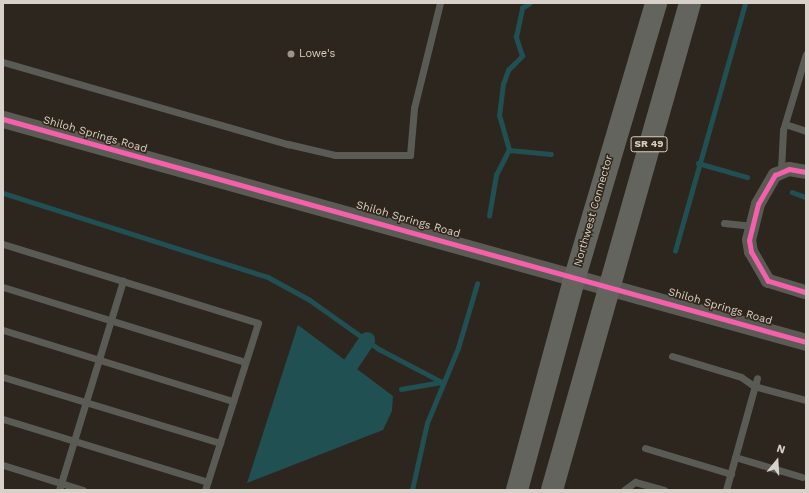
<!DOCTYPE html>
<html>
<head>
<meta charset="utf-8">
<style>
	body { margin:0 }
	#map { position:relative; width:809px; height:493px; overflow:hidden; background:#2c261f; font-family:"Work Sans",sans-serif }
	div>[style] { position:absolute }
	.water>* { inset:0; background:#215053 }
	.stream>* { height:4.5px; margin:-2.25px; padding:0 2.25px; transform-origin:2.25px; border-radius:2.25px; background:#215053 }
	.canal>* { height:16px; margin:-8px; padding:0 8px; transform-origin:8px; border-radius:8px; background:#215053 }
	.service>* { height:7px; margin:-3.5px; padding:0 3.5px; transform-origin:3.5px; border-radius:3.5px; background:#5b5b55 }
	.minor>* { height:14px; margin:-7px; padding:0 7px; transform-origin:7px; border-radius:7px; background:#5b5b55 }
	.tertiary>* { height:17px; margin:-8.5px; padding:0 8.5px; transform-origin:8.5px; border-radius:8.5px; background:#5b5b55 }
	.trunk>* { height:22px; margin:-11px; padding:0 11px; transform-origin:11px; border-radius:11px; background:#63645d }
	.cycleway>* { height:5px; margin:-2.5px; padding:0 2.5px; transform-origin:2.5px; border-radius:2.5px; background:#f560ab }
	.dots>* { width:11px; height:11px; translate:-50% -50%; box-sizing:border-box; border:2px solid #31261a; border-radius:50% }
	span { translate:-50% -50%; white-space:nowrap; text-align:center; line-height:1.15; -webkit-text-stroke:3px #31261a; paint-order:stroke }
	.shield-label span { padding:1px 3px; background:#31261a; border:1px solid; border-radius:3px; -webkit-text-stroke-width:0 }
	.shield-label { font-size:10px; color:#d7d1c9; font-weight:700 }
	.poi-label { font-size:11px; color:#d7d1c9 }
	.left { translate:0 -50%; text-align:left }
	.street-label { font-size:11px; color:#d7d1c9 }
	.frame { position:absolute; inset:0; border:4px solid #d7d1c9; pointer-events:none }
	.north { position:absolute; left:757px; top:441px; width:40px; height:40px; -webkit-text-stroke:3px #31261a; paint-order:stroke; rotate:18deg; font-size:11px; font-weight:700; line-height:16px; text-align:center; color:#d7d1c9 }
	.north::after { content:''; display:block; margin:auto; width:14px; height:18px; background:#d7d1c9; clip-path:polygon(50% 0,100% 100%,50% 72%,0 100%) }
</style>
</head>
<body>
<div id="map">
	<div class="water">
		<i style="clip-path:polygon(298px 325px,393px 396px,392px 411px,383px 430px,247px 483px)"></i>
	</div>
	<div class="stream">
		<i style="left:509px;top:150px;width:42px;rotate:5.4deg"></i>
		<i style="left:698px;top:163px;width:51px;rotate:15.9deg"></i>
		<i style="left:792px;top:192px;width:15px;rotate:20deg"></i>
		<i style="left:3px;top:193px;width:278px;rotate:17.6deg"></i>
		<i style="left:268px;top:277px;width:48px;rotate:28.7deg"></i>
		<i style="left:310px;top:300px;width:85px;rotate:35.4deg"></i>
		<i style="left:379px;top:349px;width:71px;rotate:27.6deg"></i>
		<i style="left:489px;top:216px;width:42px;rotate:-80.3deg"></i>
		<i style="left:496px;top:175px;width:28px;rotate:-63deg"></i>
		<i style="left:509px;top:150px;width:35px;rotate:-106deg"></i>
		<i style="left:499px;top:116px;width:32px;rotate:-83deg"></i>
		<i style="left:503px;top:84px;width:15px;rotate:-70deg"></i>
		<i style="left:508px;top:70px;width:20px;rotate:-45deg"></i>
		<i style="left:522px;top:56px;width:20px;rotate:-108deg"></i>
		<i style="left:516px;top:37px;width:30px;rotate:-78deg"></i>
		<i style="left:522px;top:8px;width:9px;rotate:-32deg"></i>
		<i style="left:675px;top:251px;width:258px;rotate:-74.2deg"></i>
		<i style="left:401px;top:389px;width:42px;rotate:-9.7deg"></i>
		<i style="left:412px;top:490px;width:69px;rotate:-77.4deg"></i>
		<i style="left:427px;top:423px;width:81px;rotate:-67.5deg"></i>
		<i style="left:458px;top:348px;width:67px;rotate:-73.5deg"></i>
	</div>
	<div class="canal">
		<i style="left:347px;top:370px;width:36px;rotate:-56deg"></i>
	</div>
	<div class="service">
		<i style="left:3px;top:62px;width:297px;rotate:16.1deg"></i>
		<i style="left:288px;top:144px;width:48px;rotate:13.2deg"></i>
		<i style="left:335px;top:155px;width:75px"></i>
		<i style="left:410px;top:155px;width:47px;rotate:-85.1deg"></i>
		<i style="left:414px;top:108px;width:108px;rotate:-76.1deg"></i>
		<i style="left:785px;top:124px;width:22px;rotate:18deg"></i>
		<i style="left:781px;top:170px;width:40px;rotate:-87.1deg"></i>
		<i style="left:783px;top:130px;width:79px;rotate:-73.2deg"></i>
		<i style="left:724px;top:223px;width:27px;rotate:6deg"></i>
		<i style="left:3px;top:244px;width:267px;rotate:17.2deg"></i>
		<i style="left:258px;top:323px;width:175px;rotate:107.6deg"></i>
		<i style="left:3px;top:287px;width:253px;rotate:17.2deg"></i>
		<i style="left:3px;top:330px;width:241px;rotate:17.2deg"></i>
		<i style="left:672px;top:356px;width:72px;rotate:16.9deg"></i>
		<i style="left:741px;top:377px;width:16px;rotate:35deg"></i>
		<i style="left:754px;top:386px;width:54px;rotate:15.1deg"></i>
		<i style="left:3px;top:377px;width:227px;rotate:16.9deg"></i>
		<i style="left:3px;top:419px;width:214px;rotate:17.1deg"></i>
		<i style="left:645px;top:448px;width:90px;rotate:16.8deg"></i>
		<i style="left:735px;top:457px;width:70px;rotate:16.6deg"></i>
		<i style="left:3px;top:465px;width:84px;rotate:17.4deg"></i>
		<i style="left:59px;top:490px;width:219px;rotate:-73deg"></i>
		<i style="left:624px;top:490px;width:14px;rotate:-36deg"></i>
		<i style="left:635px;top:482px;width:30px;rotate:15deg"></i>
		<i style="left:726px;top:490px;width:116px;rotate:-74.5deg"></i>
	</div>
	<div class="minor">
		<i style="left:805px;top:292px;width:39px;rotate:-163deg"></i>
		<i style="left:768px;top:281px;width:34px;rotate:-120deg"></i>
		<i style="left:751px;top:252px;width:12px;rotate:-99deg"></i>
		<i style="left:749px;top:240px;width:37px;rotate:-76deg"></i>
		<i style="left:758px;top:204px;width:34px;rotate:-60deg"></i>
		<i style="left:775px;top:175px;width:15px;rotate:-23deg"></i>
		<i style="left:789px;top:169px;width:17px;rotate:10deg"></i>
	</div>
	<div class="tertiary">
		<i style="left:3px;top:119px;width:833px;rotate:15.52deg"></i>
	</div>
	<div class="trunk">
		<i style="left:517px;top:490px;width:221px;rotate:-74.8deg"></i>
		<i style="left:575px;top:277px;width:286px;rotate:-73.5deg"></i>
		<i style="left:552px;top:490px;width:506px;rotate:-74.18deg"></i>
	</div>
	<div class="cycleway">
		<i style="left:3px;top:119px;width:833px;rotate:15.52deg"></i>
		<i style="left:805px;top:292px;width:39px;rotate:-163deg"></i>
		<i style="left:768px;top:281px;width:34px;rotate:-120deg"></i>
		<i style="left:751px;top:252px;width:12px;rotate:-99deg"></i>
		<i style="left:749px;top:240px;width:37px;rotate:-76deg"></i>
		<i style="left:758px;top:204px;width:34px;rotate:-60deg"></i>
		<i style="left:775px;top:175px;width:15px;rotate:-23deg"></i>
		<i style="left:789px;top:169px;width:17px;rotate:10deg"></i>
	</div>
	<div class="dots">
		<i style="left:291px;top:54px;background:#9b958e"></i>
	</div>
	<div class="shield-label">
		<span style="left:649px;top:144px">SR 49</span>
	</div>
	<div class="poi-label">
		<span class="left" style="left:299px;top:54px">Lowe's</span>
	</div>
	<div class="street-label">
		<span style="left:95px;top:135px;rotate:16deg">Shiloh Springs Road</span>
		<span style="left:594px;top:211px;rotate:-74deg">Northwest Connector</span>
		<span style="left:408px;top:220px;rotate:16deg">Shiloh Springs Road</span>
		<span style="left:720px;top:307px;rotate:16deg">Shiloh Springs Road</span>
	</div>
	<div class="frame"></div>
	<div class="north">N</div>
</div>
</body>
</html>
